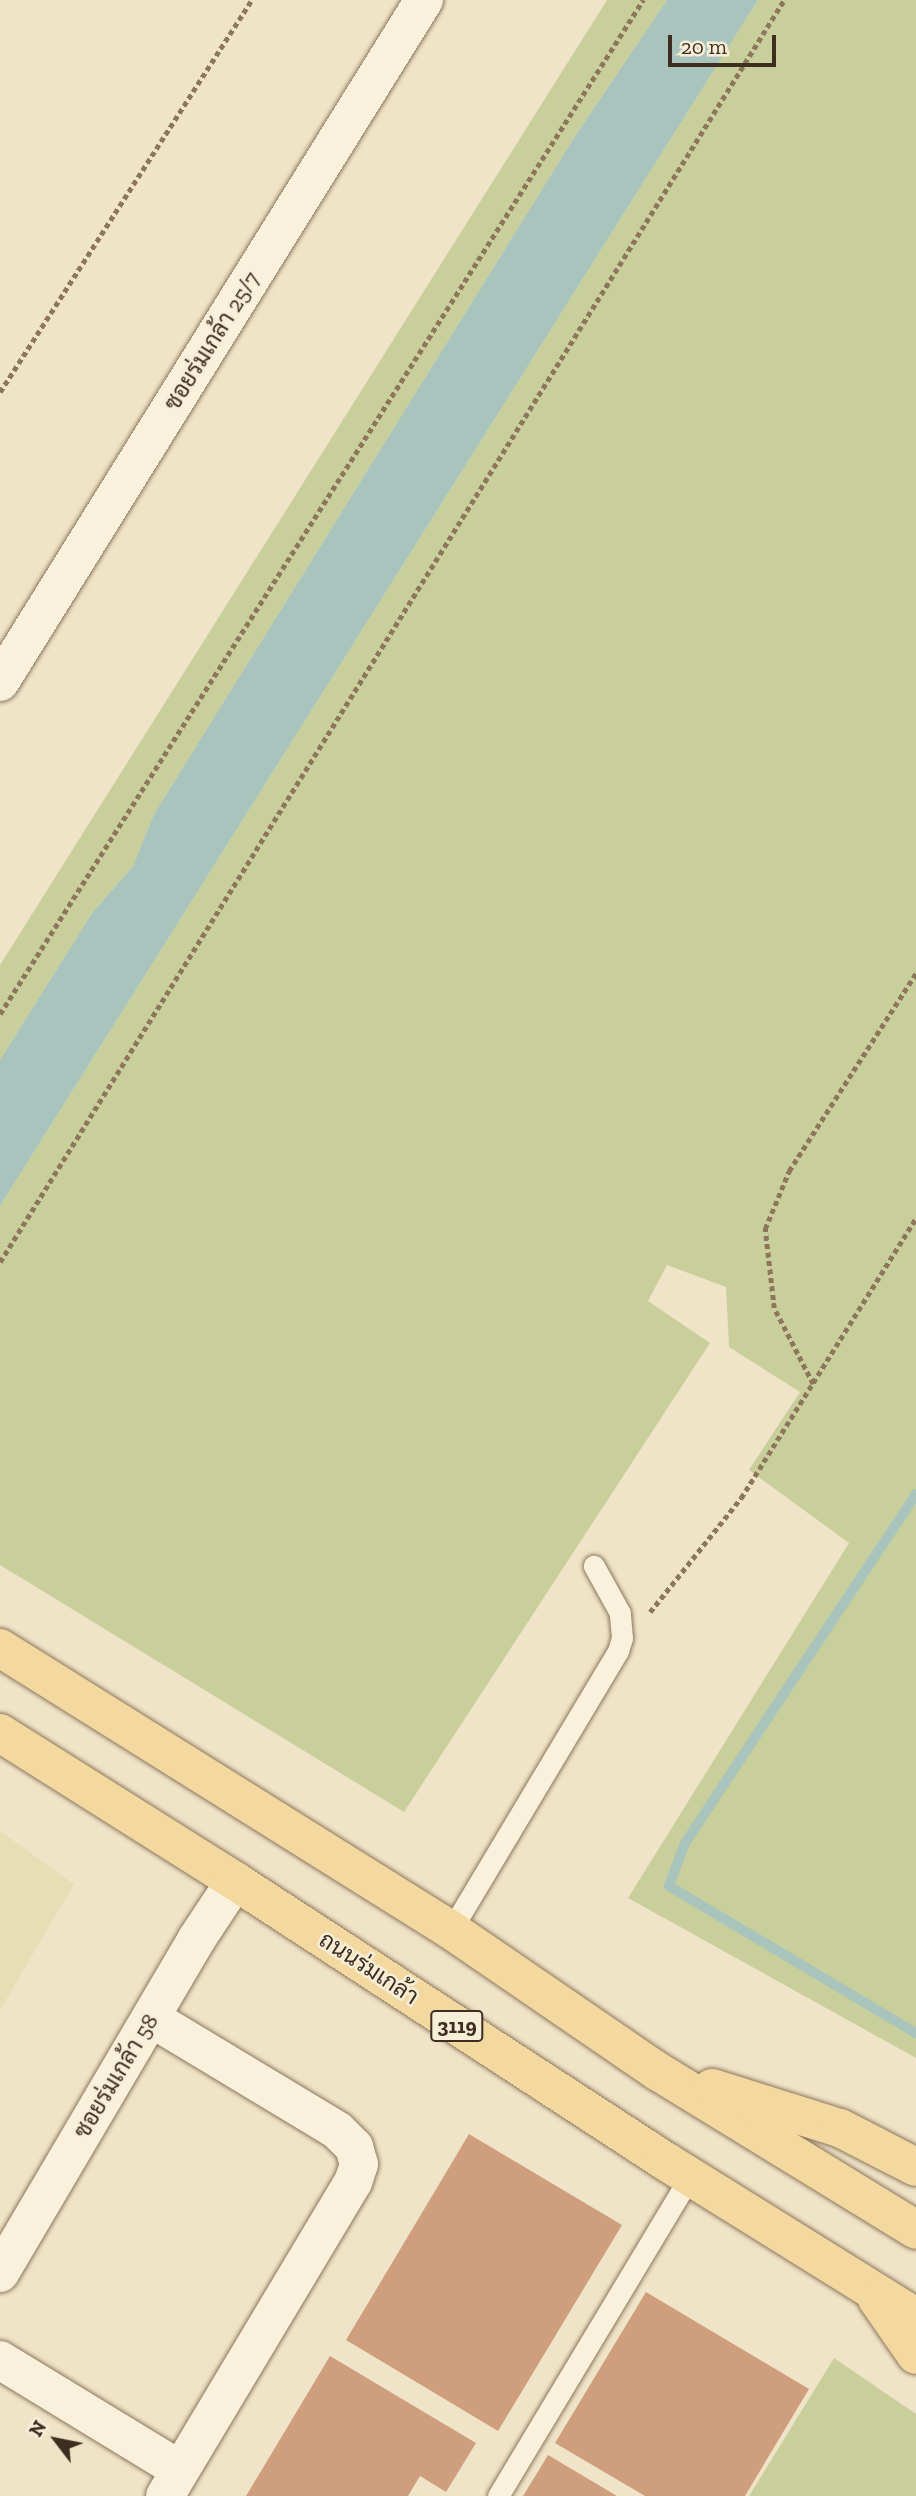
<!DOCTYPE html>
<html>
<head>
<meta charset="utf-8">
<style>
	body { margin:0 }
	#map { position:relative; width:916px; height:2496px; overflow:hidden; background:#f0e4c8; font-family:"Zilla Slab",Sarabun,serif }
	div>[style] { position:absolute }
	.farmland>* { inset:0; background:#e6deb5 }
	.green>* { inset:0; background:#c9cf9b }
	.water>* { inset:0; background:#a9c4bc }
	.stream>* { height:10px; margin:-5px; padding:0 5px; transform-origin:5px; border-radius:5px; background:#a9c4bc }
	.building>* { inset:0; background:#cf9f7d }
	.path>* { height:4.5px; margin-top:-2.25px; transform-origin:0; background:repeating-linear-gradient(90deg,#8d765c 0 5px,transparent 0 8.5px) }
	.roads { filter:drop-shadow(0 0 2px #8d765c) drop-shadow(0 0 2px #8d765c) }
	.lane>* { height:21px; margin:-10.5px; padding:0 10.5px; transform-origin:10.5px; border-radius:10.5px; background:#faf1dc }
	.street>* { height:38px; margin:-19px; padding:0 19px; transform-origin:19px; border-radius:19px; background:#faf1dc }
	.primary>* { height:38px; margin:-19px; padding:0 19px; transform-origin:19px; border-radius:19px; background:#f3d9a0 }
	span { translate:-50% -50%; white-space:nowrap; text-align:center; line-height:1.15; -webkit-text-stroke:5px #f7eed8; paint-order:stroke }
	.shield-label span { padding:2px 5px; background:#f7eed8; border:2px solid; border-radius:5px; -webkit-text-stroke-width:0 }
	.shield-label { font-size:21px; color:#3d2e20; font-weight:700 }
	.street-label { font-size:23px; color:#3d2e20 }
	.north { position:absolute; left:21px; top:2405px; width:70px; height:70px; -webkit-text-stroke:5px #f7eed8; paint-order:stroke; rotate:302deg; font-size:19px; font-weight:700; line-height:28px; text-align:center; color:#3d2e20 }
	.north::after { content:''; display:block; margin:auto; width:24px; height:32px; background:#3d2e20; clip-path:polygon(50% 0,100% 100%,50% 72%,0 100%) }
	.scale { position:absolute; left:668px; top:35px; width:108px; height:32px; box-sizing:border-box; border:4px solid #3d2e20; border-top:0; padding-left:9px; font-size:21px; line-height:24px; white-space:nowrap; color:#3d2e20; -webkit-text-stroke:5px #f7eed8; paint-order:stroke }
</style>
</head>
<body>
<div id="map">
	<div class="farmland">
		<i style="clip-path:polygon(0 1831px,74px 1884px,0 2010px)"></i>
	</div>
	<div class="green">
		<i style="clip-path:polygon(607px 0,667px 0,577px 133px,154px 814px,133px 866px,92px 913px,0 1060px,0 965px)"></i>
		<i style="clip-path:polygon(758px 0,916px 0,916px 2058px,628px 1898px,849px 1543px,749px 1470px,800px 1392px,729px 1347px,726px 1287px,667px 1265px,648px 1301px,710px 1343px,404px 1812px,0 1565px,0 1206px)"></i>
		<i style="clip-path:polygon(834px 2358px,916px 2414px,916px 2496px,749px 2496px)"></i>
	</div>
	<div class="water">
		<i style="clip-path:polygon(667px 0,758px 0,0 1206px,0 1060px,92px 913px,133px 866px,154px 814px,577px 133px)"></i>
	</div>
	<div class="stream">
		<i style="left:916px;top:1494px;width:419px;rotate:123.5deg"></i>
		<i style="left:685px;top:1843px;width:46px;rotate:110.4deg"></i>
		<i style="left:669px;top:1886px;width:287px;rotate:30.8deg"></i>
	</div>
	<div class="building">
		<i style="clip-path:polygon(469px 2134px,622px 2225px,498px 2431px,346px 2340px)"></i>
		<i style="clip-path:polygon(646px 2292px,809px 2389px,745px 2496px,645px 2496px,555px 2443px)"></i>
		<i style="clip-path:polygon(330px 2356px,476px 2443px,446px 2492px,420px 2476px,408px 2496px,246px 2496px)"></i>
		<i style="clip-path:polygon(548px 2455px,617px 2496px,523px 2496px)"></i>
	</div>
	<div class="path">
		<i style="left:0;top:392px;width:466px;rotate:-57.3deg"></i>
		<i style="left:0;top:1014px;width:1201px;rotate:-57.62deg"></i>
		<i style="left:0;top:1262px;width:1486px;rotate:-58.15deg"></i>
		<i style="left:813px;top:1384px;width:85px;rotate:-117.2deg"></i>
		<i style="left:774px;top:1308px;width:80px;rotate:-96.5deg"></i>
		<i style="left:765px;top:1229px;width:63px;rotate:-67.5deg"></i>
		<i style="left:789px;top:1171px;width:235px;rotate:-57.3deg"></i>
		<i style="left:650px;top:1612px;width:146px;rotate:-51.4deg"></i>
		<i style="left:741px;top:1498px;width:330px;rotate:-58deg"></i>
	</div>
	<div class="roads">
		<div class="lane">
			<i style="left:451px;top:1930px;width:325px;rotate:-59.1deg"></i>
			<i style="left:618px;top:1651px;width:14px;rotate:-73deg"></i>
			<i style="left:622px;top:1638px;width:25px;rotate:-95deg"></i>
			<i style="left:620px;top:1613px;width:54px;rotate:-119deg"></i>
			<i style="left:498px;top:2496px;width:372px;rotate:-59deg"></i>
		</div>
		<div class="street">
			<i style="left:0;top:682px;width:803px;rotate:-58.13deg"></i>
			<i style="left:151px;top:2018px;width:218px;rotate:31.1deg"></i>
			<i style="left:338px;top:2131px;width:23px;rotate:45deg"></i>
			<i style="left:354px;top:2147px;width:18px;rotate:74deg"></i>
			<i style="left:359px;top:2164px;width:19px;rotate:108deg"></i>
			<i style="left:353px;top:2182px;width:366px;rotate:120.9deg"></i>
			<i style="left:0;top:2273px;width:386px;rotate:-59.5deg"></i>
			<i style="left:196px;top:1940px;width:71px;rotate:-56.5deg"></i>
			<i style="left:0;top:2360px;width:211px;rotate:31.4deg"></i>
		</div>
		<div class="primary">
			<i style="left:0;top:1648px;width:532px;rotate:32.02deg"></i>
			<i style="left:451px;top:1930px;width:250px;rotate:34.4deg"></i>
			<i style="left:657px;top:2071px;width:304px;rotate:31.5deg"></i>
			<i style="left:0;top:1733px;width:278px;rotate:32.2deg"></i>
			<i style="left:235px;top:1881px;width:513px;rotate:33.07deg"></i>
			<i style="left:665px;top:2161px;width:296px;rotate:31.9deg"></i>
			<i style="left:712px;top:2088px;width:134px;rotate:17.4deg"></i>
			<i style="left:840px;top:2128px;width:85px;rotate:27.2deg"></i>
			<i style="left:877px;top:2299px;width:68px;rotate:55.1deg"></i>
		</div>
	</div>
	<div class="shield-label">
		<span style="left:457px;top:2026px">3119</span>
	</div>
	<div class="street-label">
		<span style="left:212px;top:341px;rotate:-58deg">ซอยร่มเกล้า 25/7</span>
		<span style="left:369px;top:1968px;rotate:33deg">ถนนร่มเกล้า</span>
		<span style="left:116px;top:2076px;rotate:-59deg">ซอยร่มเกล้า 58</span>
	</div>
	<div class="north">N</div>
	<div class="scale">20 m</div>
</div>
</body>
</html>
